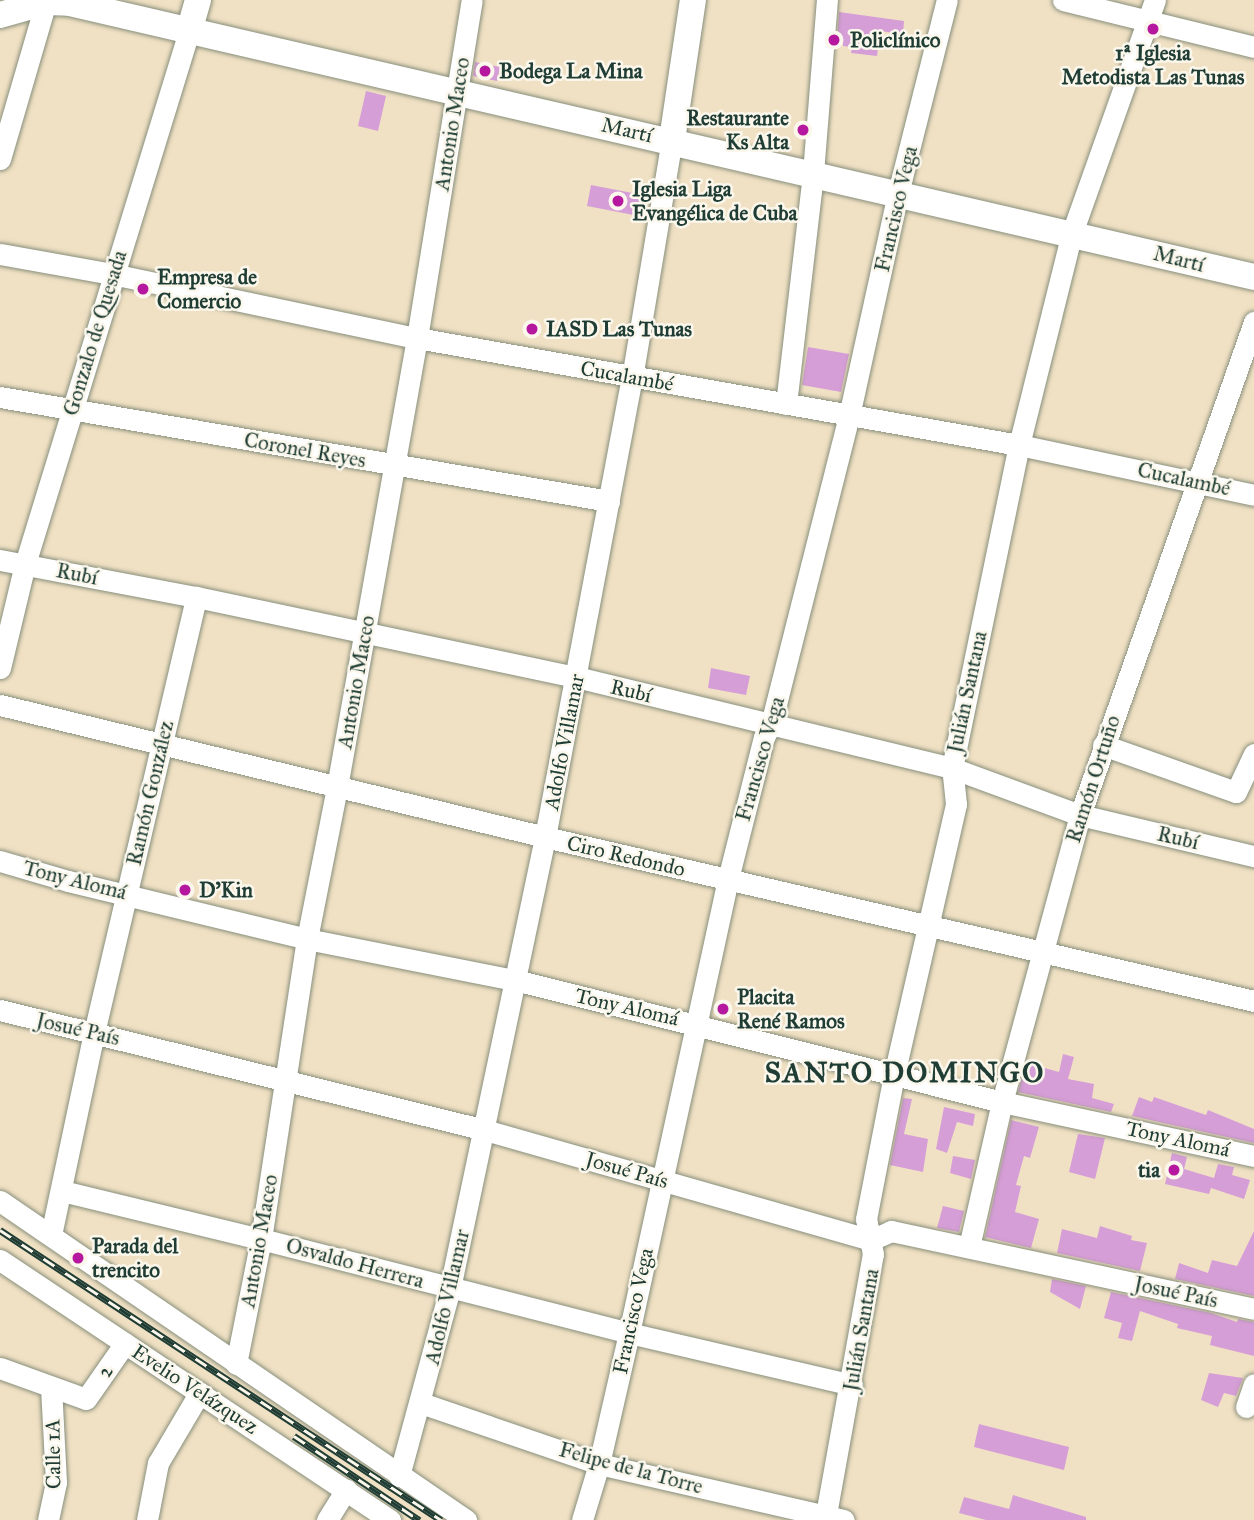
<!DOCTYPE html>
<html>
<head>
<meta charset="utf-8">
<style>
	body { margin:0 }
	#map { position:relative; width:1254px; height:1520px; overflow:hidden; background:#f1e1c4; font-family:"IM FELL Great Primer",serif }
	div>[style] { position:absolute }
	.building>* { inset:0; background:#d69ed7 }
	.roads { filter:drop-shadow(0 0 2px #888f7c) drop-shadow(0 0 2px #888f7c) }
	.minor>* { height:21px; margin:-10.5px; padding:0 10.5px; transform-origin:10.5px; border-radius:10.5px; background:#fff }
	.major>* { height:26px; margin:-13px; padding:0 13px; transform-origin:13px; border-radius:13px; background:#fff }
	.rail>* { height:7px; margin-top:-3.5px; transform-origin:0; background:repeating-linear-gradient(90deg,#fbf7ec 0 13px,#1f3d34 0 26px); box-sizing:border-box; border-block:2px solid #1f3d34 }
	.dots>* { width:19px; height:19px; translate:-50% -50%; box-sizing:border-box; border:4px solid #fbf7ec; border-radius:50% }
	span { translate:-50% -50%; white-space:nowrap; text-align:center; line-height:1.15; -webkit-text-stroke:5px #fbf7ec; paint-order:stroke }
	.poi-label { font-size:21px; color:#1f3d34; font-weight:700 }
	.left { translate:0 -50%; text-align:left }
	.right { translate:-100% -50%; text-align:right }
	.street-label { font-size:21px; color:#1f3d34 }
	.district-label { font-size:28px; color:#1f3d34; font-weight:700; letter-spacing:2px }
</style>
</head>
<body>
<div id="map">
	<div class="building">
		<i style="clip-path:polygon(839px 12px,904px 21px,903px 34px,880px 31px,877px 56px,851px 53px,852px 47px,843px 46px,842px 41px,837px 40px)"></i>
		<i style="clip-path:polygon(475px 62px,500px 67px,497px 81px,473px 76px)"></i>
		<i style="clip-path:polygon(366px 91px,386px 96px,378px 131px,358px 126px)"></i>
		<i style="clip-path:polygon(591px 185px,648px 196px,644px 217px,587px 206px)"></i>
		<i style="clip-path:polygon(808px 347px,849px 354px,841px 392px,802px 385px)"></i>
		<i style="clip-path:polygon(711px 668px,750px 676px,746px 695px,708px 688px)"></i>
		<i style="clip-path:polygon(1063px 1054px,1074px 1057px,1068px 1079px,1094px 1084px,1092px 1098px,1114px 1104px,1111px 1112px,1018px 1092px,1026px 1063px,1059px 1072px)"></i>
		<i style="clip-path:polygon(1139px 1097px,1152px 1102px,1154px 1097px,1206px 1115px,1208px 1110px,1254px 1129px,1254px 1143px,1132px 1116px)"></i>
		<i style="clip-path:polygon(903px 1098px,912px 1099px,904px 1134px,928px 1139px,923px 1172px,890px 1165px)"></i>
		<i style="clip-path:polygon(944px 1107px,975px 1114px,973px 1126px,957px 1122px,947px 1153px,936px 1149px)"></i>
		<i style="clip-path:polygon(1011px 1120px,1039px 1127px,1030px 1158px,1024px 1156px,1016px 1185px,1021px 1186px,1015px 1212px,1039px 1219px,1031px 1248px,985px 1237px)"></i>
		<i style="clip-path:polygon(1078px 1134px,1105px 1138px,1095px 1179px,1069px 1172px)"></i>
		<i style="clip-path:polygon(1172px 1153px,1187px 1157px,1184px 1169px,1214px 1178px,1218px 1164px,1234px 1167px,1232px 1175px,1250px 1180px,1244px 1199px,1211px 1188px,1209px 1194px,1165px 1184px)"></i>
		<i style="clip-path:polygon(953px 1156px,975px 1160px,971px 1179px,950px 1173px)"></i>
		<i style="clip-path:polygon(943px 1206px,964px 1211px,959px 1232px,937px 1228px)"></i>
		<i style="clip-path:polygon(1100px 1226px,1132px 1236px,1131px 1240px,1147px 1243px,1140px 1271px,1057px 1253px,1062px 1229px,1097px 1238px)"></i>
		<i style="clip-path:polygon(1254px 1231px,1254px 1296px,1175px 1279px,1179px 1263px,1208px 1273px,1212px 1260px,1237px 1266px)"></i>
		<i style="clip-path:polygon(1052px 1279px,1086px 1286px,1080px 1309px,1050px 1292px)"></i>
		<i style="clip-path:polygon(1111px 1292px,1211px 1313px,1237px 1322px,1238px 1319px,1254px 1322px,1254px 1356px,1210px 1345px,1212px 1336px,1177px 1328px,1178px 1324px,1140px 1311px,1132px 1341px,1118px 1338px,1122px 1323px,1104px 1318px)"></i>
		<i style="clip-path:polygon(1209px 1373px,1243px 1378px,1236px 1396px,1224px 1393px,1218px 1407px,1201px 1400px)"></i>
		<i style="clip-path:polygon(979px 1424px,1069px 1447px,1064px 1470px,974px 1447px)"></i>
		<i style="clip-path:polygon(1013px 1495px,1086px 1517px,1086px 1520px,986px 1520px,959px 1513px,964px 1497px,1009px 1509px)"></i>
	</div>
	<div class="roads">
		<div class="minor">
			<i style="left:1063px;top:0;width:197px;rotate:13.8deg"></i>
			<i style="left:0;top:159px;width:164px;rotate:-73.7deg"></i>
			<i style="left:46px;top:2px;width:5px;rotate:-158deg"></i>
			<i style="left:0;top:254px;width:114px;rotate:10.1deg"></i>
			<i style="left:112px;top:274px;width:312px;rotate:11.9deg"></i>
			<i style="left:417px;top:338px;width:611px;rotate:10.08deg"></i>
			<i style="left:1019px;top:445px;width:240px;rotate:12deg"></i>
			<i style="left:0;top:397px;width:618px;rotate:9.69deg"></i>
			<i style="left:786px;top:404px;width:233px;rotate:-83.3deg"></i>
			<i style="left:813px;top:173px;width:174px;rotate:-85.4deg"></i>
			<i style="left:0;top:560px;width:199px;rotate:10.7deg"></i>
			<i style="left:196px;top:597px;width:388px;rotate:11.9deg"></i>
			<i style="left:576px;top:677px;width:387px;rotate:13.6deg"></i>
			<i style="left:952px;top:768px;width:136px;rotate:20.2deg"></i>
			<i style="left:1080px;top:815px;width:179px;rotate:13.3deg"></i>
			<i style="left:0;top:668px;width:107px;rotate:-76.5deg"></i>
			<i style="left:25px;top:564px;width:561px;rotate:-72.89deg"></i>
			<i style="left:0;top:705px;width:561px;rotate:13.61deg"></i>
			<i style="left:545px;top:837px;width:728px;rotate:13.02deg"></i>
			<i style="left:1103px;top:745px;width:141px;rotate:19.5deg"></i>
			<i style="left:1236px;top:792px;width:42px;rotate:-64.7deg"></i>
			<i style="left:0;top:861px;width:71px;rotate:16.4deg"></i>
			<i style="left:68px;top:881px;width:246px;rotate:13.6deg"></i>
			<i style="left:307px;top:939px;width:212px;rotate:11.2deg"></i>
			<i style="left:515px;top:980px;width:502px;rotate:14.06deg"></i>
			<i style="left:1002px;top:1102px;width:258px;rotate:12.1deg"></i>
			<i style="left:0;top:1010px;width:500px;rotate:13.9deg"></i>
			<i style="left:485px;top:1130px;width:401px;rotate:15.9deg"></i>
			<i style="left:871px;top:1240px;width:22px;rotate:-24deg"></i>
			<i style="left:891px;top:1231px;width:371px;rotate:12.1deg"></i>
			<i style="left:62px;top:1191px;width:205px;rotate:13.6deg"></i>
			<i style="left:261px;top:1239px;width:380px;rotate:14.3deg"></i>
			<i style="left:629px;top:1333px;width:229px;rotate:13.1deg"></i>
			<i style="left:0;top:1201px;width:565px;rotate:34.39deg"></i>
			<i style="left:51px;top:1235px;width:207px;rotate:-78deg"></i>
			<i style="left:94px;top:1033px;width:448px;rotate:-76.8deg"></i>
			<i style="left:969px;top:1247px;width:149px;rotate:-77.2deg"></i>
			<i style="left:1002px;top:1102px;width:297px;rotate:-74.8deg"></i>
			<i style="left:1080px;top:815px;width:523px;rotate:-70.56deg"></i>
			<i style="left:0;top:1260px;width:469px;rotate:33.7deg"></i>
			<i style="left:236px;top:1364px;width:127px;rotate:-78.7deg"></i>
			<i style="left:261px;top:1239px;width:304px;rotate:-81.3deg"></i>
			<i style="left:307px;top:939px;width:155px;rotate:-78.8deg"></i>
			<i style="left:337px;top:787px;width:456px;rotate:-79.9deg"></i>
			<i style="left:417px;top:338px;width:342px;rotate:-80.8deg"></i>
			<i style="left:0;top:1368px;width:91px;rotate:19.8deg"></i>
			<i style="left:86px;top:1399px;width:68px;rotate:-55.1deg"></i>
			<i style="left:421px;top:1403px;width:188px;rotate:18.9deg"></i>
			<i style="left:599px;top:1464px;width:251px;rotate:12.9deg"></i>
			<i style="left:1246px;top:1407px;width:24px;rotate:-71deg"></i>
			<i style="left:399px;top:1476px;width:195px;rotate:-74.8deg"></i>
			<i style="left:450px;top:1288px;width:461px;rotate:-78.1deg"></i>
			<i style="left:545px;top:837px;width:467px;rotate:-79.3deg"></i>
			<i style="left:632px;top:378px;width:241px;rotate:-80.5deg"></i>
			<i style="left:48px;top:1520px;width:39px;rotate:-78deg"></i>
			<i style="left:56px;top:1482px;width:95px;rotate:-93deg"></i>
			<i style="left:147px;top:1520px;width:58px;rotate:-79.1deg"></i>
			<i style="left:158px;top:1463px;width:82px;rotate:-59.4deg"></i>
			<i style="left:327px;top:1520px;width:36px;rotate:-58deg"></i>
			<i style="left:582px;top:1520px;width:59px;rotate:-73.1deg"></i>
			<i style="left:599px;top:1464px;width:134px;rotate:-77.1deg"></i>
			<i style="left:629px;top:1333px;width:465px;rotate:-77.7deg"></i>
			<i style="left:728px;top:879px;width:146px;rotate:-75.8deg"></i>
			<i style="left:764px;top:737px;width:15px;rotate:-62deg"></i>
			<i style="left:771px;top:724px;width:318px;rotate:-75.8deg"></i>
			<i style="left:849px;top:416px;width:228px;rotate:-77.6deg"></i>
			<i style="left:898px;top:193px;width:199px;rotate:-75.8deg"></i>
			<i style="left:825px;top:1520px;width:270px;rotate:-79.8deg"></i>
			<i style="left:873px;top:1254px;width:36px;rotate:-101deg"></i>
			<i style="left:866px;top:1219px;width:147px;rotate:-79deg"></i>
			<i style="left:894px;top:1075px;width:278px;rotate:-77.1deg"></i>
			<i style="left:956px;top:804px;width:36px;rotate:-96deg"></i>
			<i style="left:952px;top:768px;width:330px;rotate:-78.3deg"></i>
			<i style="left:1019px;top:445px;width:219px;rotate:-76deg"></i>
			<i style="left:1072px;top:233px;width:247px;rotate:-70.4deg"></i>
		</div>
		<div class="major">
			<i style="left:0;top:15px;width:48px;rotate:-15.8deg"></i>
			<i style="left:46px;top:2px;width:24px;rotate:2deg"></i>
			<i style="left:70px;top:3px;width:1215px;rotate:13.03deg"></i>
			<i style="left:190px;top:28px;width:29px;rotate:-74deg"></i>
			<i style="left:672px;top:140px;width:142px;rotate:-81.5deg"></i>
		</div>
	</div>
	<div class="rail">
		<i style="left:0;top:1230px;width:528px;rotate:33.33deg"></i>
		<i style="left:294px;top:1436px;width:151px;rotate:33.9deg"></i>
	</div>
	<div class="dots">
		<i style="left:1153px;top:29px;background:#b5179e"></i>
		<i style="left:834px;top:40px;background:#b5179e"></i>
		<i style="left:485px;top:71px;background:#b5179e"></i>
		<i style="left:803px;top:130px;background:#b5179e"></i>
		<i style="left:618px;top:201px;background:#b5179e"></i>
		<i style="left:143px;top:289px;background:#b5179e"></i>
		<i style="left:532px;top:329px;background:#b5179e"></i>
		<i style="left:185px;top:890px;background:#b5179e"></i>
		<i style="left:723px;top:1009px;background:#b5179e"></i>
		<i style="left:1174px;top:1170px;background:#b5179e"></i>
		<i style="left:78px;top:1258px;background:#b5179e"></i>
	</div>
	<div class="poi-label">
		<span class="left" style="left:850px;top:40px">Policlínico</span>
		<span style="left:1153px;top:65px">1ª Iglesia<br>Metodista Las Tunas</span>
		<span class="left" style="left:499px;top:71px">Bodega La Mina</span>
		<span class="right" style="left:789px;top:130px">Restaurante<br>Ks Alta</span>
		<span class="left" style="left:632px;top:201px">Iglesia Liga<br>Evangélica de Cuba</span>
		<span class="left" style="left:157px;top:289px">Empresa de<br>Comercio</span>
		<span class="left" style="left:546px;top:329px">IASD Las Tunas</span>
		<span class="left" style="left:199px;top:890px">D’Kin</span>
		<span class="left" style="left:737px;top:1009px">Placita<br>René Ramos</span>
		<span class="right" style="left:1160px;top:1170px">tia</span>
		<span class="left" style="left:92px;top:1258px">Parada del<br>trencito</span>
	</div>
	<div class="street-label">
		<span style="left:452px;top:124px;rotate:-81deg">Antonio Maceo</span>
		<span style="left:627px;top:130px;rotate:13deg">Martí</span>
		<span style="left:896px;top:209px;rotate:-77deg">Francisco Vega</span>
		<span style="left:1179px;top:259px;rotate:14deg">Martí</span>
		<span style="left:95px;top:333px;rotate:-73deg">Gonzalo de Quesada</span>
		<span style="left:627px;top:376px;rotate:10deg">Cucalambé</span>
		<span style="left:305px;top:450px;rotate:10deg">Coronel Reyes</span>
		<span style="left:1184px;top:479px;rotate:12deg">Cucalambé</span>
		<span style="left:77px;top:574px;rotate:11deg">Rubí</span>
		<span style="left:356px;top:682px;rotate:-80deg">Antonio Maceo</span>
		<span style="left:631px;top:691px;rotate:13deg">Rubí</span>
		<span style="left:967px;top:692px;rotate:-78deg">Julián Santana</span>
		<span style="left:564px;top:742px;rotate:-79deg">Adolfo Villamar</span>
		<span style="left:760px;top:759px;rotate:-74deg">Francisco Vega</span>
		<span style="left:1093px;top:779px;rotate:-72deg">Ramón Ortuño</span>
		<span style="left:150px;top:793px;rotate:-77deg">Ramón González</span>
		<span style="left:1178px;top:838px;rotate:13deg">Rubí</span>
		<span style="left:626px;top:856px;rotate:13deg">Ciro Redondo</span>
		<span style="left:75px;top:880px;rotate:14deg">Tony Alomá</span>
		<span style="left:627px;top:1007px;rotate:13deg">Tony Alomá</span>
		<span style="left:78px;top:1029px;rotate:13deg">Josué País</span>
		<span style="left:1178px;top:1139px;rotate:12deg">Tony Alomá</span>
		<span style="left:627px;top:1170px;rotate:16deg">Josué País</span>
		<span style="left:259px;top:1241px;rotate:-80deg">Antonio Maceo</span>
		<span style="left:355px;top:1263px;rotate:15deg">Osvaldo Herrera</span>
		<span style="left:1176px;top:1292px;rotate:12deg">Josué País</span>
		<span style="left:447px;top:1297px;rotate:-77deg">Adolfo Villamar</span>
		<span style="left:633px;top:1311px;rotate:-78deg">Francisco Vega</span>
		<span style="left:861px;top:1330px;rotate:-80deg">Julián Santana</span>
		<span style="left:105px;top:1371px;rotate:-55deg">2</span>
		<span style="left:195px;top:1389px;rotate:33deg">Evelio Velázquez</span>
		<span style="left:53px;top:1454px;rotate:-91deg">Calle 1A</span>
		<span style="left:631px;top:1468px;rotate:15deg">Felipe de la Torre</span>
	</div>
	<div class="district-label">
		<span style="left:905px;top:1073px">SANTO DOMINGO</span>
	</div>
</div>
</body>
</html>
